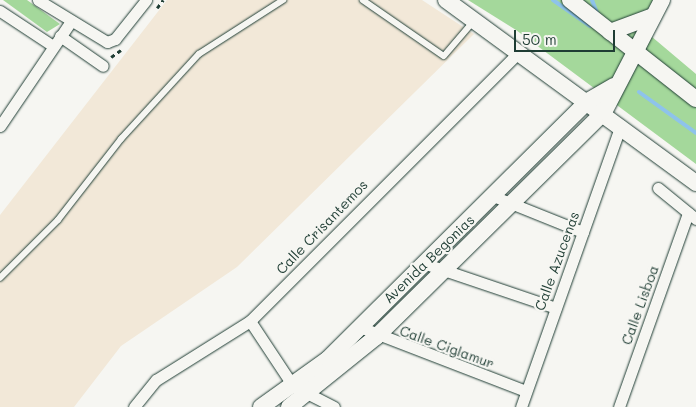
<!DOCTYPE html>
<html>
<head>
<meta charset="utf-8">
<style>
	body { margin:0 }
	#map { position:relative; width:696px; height:407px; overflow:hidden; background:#f6f6f2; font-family:Mali,sans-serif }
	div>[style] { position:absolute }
	.built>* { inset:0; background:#f2e8d8 }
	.green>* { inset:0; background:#a4d89b }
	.stream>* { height:4px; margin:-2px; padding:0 2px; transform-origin:2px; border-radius:2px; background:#8ec3eb }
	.path>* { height:2.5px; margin-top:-1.25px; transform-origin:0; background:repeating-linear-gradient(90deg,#1f3d34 0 4px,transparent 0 8px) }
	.roads { filter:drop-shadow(0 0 1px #1f3d34) drop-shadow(0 0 1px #1f3d34) }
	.lane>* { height:5.5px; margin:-2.75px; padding:0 2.75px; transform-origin:2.75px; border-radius:2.75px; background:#f6f6f2 }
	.street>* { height:11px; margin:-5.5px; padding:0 5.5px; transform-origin:5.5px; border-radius:5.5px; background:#f6f6f2 }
	.secondary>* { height:16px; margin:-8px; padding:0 8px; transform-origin:8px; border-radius:8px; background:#f6f6f2 }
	span { translate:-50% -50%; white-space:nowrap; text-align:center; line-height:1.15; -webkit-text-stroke:4.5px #f6f6f2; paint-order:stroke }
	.street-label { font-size:14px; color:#1f3d34 }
	.scale { position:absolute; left:514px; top:30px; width:101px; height:22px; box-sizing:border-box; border:2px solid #1f3d34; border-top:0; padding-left:6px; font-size:15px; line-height:18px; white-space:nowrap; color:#1f3d34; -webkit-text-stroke:4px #f6f6f2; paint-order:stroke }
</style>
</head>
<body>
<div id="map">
	<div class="built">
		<i style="clip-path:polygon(167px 0,422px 0,474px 34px,237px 267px,121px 346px,74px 407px,0 407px,0 215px)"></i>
	</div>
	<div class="green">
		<i style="clip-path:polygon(3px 0,27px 0,60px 24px,47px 32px)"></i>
		<i style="clip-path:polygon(468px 0,662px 0,645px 31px,696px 74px,696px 164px,516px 30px)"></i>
	</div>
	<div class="stream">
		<i style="left:553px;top:0;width:45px;rotate:35.1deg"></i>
		<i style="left:592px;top:0;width:14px;rotate:69deg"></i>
		<i style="left:639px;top:92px;width:70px;rotate:35.7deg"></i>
	</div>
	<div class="path">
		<i style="left:157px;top:8px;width:10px;rotate:-53deg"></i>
		<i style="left:111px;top:57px;width:12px;rotate:-35deg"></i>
	</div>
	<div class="roads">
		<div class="lane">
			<i style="left:363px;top:0;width:98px;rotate:34.7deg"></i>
			<i style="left:444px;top:56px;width:45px;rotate:-49.5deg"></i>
			<i style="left:0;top:278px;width:82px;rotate:-45deg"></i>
			<i style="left:58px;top:220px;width:103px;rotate:-52.1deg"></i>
			<i style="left:121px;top:139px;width:115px;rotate:-47.5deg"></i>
			<i style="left:199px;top:54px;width:100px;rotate:-32.7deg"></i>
		</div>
		<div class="street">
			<i style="left:38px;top:0;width:81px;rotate:31.3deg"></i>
			<i style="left:107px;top:42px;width:9px;rotate:-21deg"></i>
			<i style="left:115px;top:39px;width:50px;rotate:-51.5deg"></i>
			<i style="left:0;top:11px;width:64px;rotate:33.4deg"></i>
			<i style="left:60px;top:36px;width:52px;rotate:34.9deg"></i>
			<i style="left:0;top:126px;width:127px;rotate:-55.9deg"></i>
			<i style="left:658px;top:188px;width:49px;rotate:39.2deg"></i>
			<i style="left:493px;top:196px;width:97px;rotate:21.8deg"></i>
			<i style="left:423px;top:263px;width:140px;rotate:18.7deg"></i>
			<i style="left:250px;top:321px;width:78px;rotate:56.5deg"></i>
			<i style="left:293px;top:386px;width:46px;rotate:27.1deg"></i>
			<i style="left:360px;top:327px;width:178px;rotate:21.1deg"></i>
			<i style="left:134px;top:407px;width:35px;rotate:-51deg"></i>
			<i style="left:156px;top:380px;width:111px;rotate:-32.1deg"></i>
			<i style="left:250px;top:321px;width:380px;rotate:-45deg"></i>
			<i style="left:521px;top:407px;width:299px;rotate:-70.5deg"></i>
			<i style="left:619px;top:407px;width:206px;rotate:-70.4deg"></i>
		</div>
		<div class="secondary">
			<i style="left:446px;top:0;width:310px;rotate:36.2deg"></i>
			<i style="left:570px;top:0;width:160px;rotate:38.2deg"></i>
			<i style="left:610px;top:32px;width:46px;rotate:-20.4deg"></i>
			<i style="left:261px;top:407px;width:82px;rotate:-35.6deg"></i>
			<i style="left:328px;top:359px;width:366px;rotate:-44.8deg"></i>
			<i style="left:588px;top:101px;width:30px;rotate:-30deg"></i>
			<i style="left:289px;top:407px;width:112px;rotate:-38.8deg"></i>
			<i style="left:376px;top:337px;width:320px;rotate:-44.6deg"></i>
			<i style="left:604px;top:112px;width:126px;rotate:-62.6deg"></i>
		</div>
	</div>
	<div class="street-label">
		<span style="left:322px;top:227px;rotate:-46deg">Calle Crisantemos</span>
		<span style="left:429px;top:259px;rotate:-44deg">Avenida Begonias</span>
		<span style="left:557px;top:261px;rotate:-70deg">Calle Azucenas</span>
		<span style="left:640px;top:305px;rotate:-70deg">Calle Lisboa</span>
		<span style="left:447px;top:347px;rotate:20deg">Calle Ciglamur</span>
	</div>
	<div class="scale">50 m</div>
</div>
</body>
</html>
